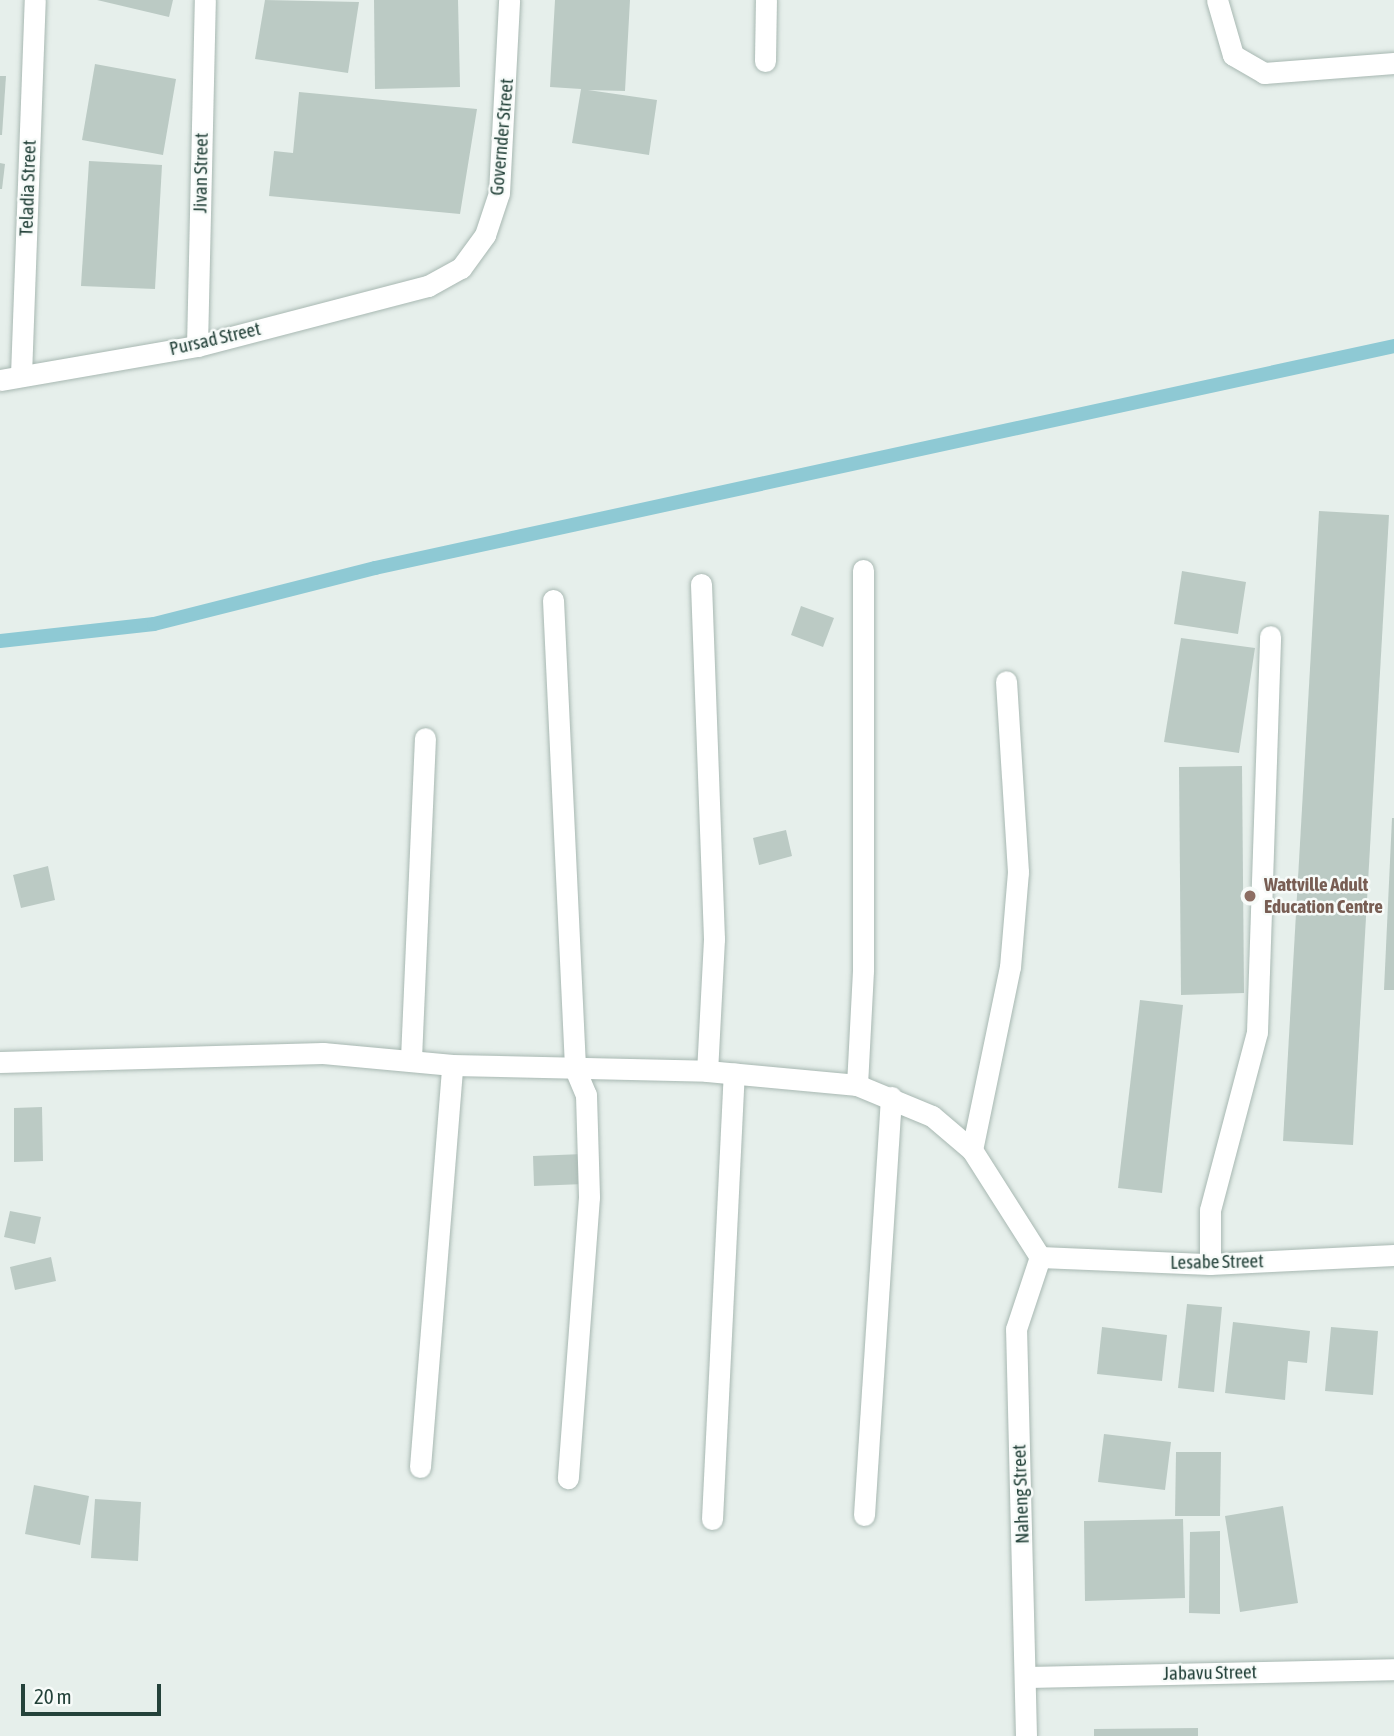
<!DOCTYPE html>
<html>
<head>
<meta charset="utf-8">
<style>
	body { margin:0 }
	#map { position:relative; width:1394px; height:1736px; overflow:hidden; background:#e6efeb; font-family:"Asap Condensed",sans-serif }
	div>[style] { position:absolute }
	.stream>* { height:14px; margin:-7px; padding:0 7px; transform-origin:7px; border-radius:7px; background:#8ec9d4 }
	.building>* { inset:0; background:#bbcac4 }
	.roads { filter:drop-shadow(0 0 2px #a8b8b2) drop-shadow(0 0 2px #a8b8b2) }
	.service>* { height:21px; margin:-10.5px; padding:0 10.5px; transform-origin:10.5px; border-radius:10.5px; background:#fff }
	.minor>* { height:21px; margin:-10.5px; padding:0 10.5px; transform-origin:10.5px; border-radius:10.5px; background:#fff }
	.dots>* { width:19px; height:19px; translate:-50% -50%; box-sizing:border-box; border:4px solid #f7fbf9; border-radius:50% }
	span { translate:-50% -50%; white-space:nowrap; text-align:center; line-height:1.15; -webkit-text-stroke:5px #f7fbf9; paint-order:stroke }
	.street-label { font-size:19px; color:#24423a }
	.education-label { font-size:19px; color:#785e54; font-weight:700 }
	.left { translate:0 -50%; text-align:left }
	.scale { position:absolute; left:21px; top:1684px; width:140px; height:32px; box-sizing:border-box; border:4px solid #24423a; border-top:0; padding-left:9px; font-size:21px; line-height:24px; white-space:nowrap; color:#24423a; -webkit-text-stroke:5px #f7fbf9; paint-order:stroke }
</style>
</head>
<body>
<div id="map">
	<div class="stream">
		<i style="left:0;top:641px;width:155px;rotate:-6.3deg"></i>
		<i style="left:154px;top:624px;width:228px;rotate:-14.2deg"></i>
		<i style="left:375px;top:568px;width:1043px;rotate:-12.29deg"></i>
	</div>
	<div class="building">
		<i style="clip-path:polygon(97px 0,173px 0,169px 17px)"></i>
		<i style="clip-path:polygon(265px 0,359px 2px,348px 73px,255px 59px)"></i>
		<i style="clip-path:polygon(374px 0,458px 0,460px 87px,375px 89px)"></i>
		<i style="clip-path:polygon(555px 0,630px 0,625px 91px,588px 90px,657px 100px,649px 155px,572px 143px,581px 89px,550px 87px)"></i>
		<i style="clip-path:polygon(95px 64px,176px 79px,163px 155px,82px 140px)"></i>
		<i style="clip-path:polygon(0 76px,6px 76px,2px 135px,0 135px)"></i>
		<i style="clip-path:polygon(299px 92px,477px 109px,460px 214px,269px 196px,274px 151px,293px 153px)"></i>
		<i style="clip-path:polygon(89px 161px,162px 165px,155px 289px,81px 286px)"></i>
		<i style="clip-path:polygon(0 163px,5px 164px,2px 189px,0 189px)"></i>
		<i style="clip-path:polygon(1319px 511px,1389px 515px,1353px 1145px,1283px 1141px)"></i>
		<i style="clip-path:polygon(1182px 571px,1246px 582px,1238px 634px,1174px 624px)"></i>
		<i style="clip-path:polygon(801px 606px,834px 618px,823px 647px,791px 635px)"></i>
		<i style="clip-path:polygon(1181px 638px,1255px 648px,1239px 753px,1164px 742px)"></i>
		<i style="clip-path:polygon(1242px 766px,1244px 993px,1181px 995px,1179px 767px)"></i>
		<i style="clip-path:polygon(1392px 818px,1394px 818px,1394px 990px,1384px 990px)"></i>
		<i style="clip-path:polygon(786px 830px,792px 856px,759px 865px,753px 838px)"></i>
		<i style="clip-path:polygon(48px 866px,55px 900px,21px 908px,13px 875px)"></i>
		<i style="clip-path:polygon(1140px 1000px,1183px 1005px,1162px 1193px,1118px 1188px)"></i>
		<i style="clip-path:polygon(42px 1107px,43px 1161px,14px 1162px,14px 1108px)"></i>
		<i style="clip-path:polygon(583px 1154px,584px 1184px,534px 1186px,533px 1156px)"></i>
		<i style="clip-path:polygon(10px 1211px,41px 1217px,35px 1244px,4px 1237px)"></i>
		<i style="clip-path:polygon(51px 1257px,56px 1281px,15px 1290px,10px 1267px)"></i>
		<i style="clip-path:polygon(1187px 1304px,1222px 1307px,1214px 1392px,1178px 1388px)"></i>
		<i style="clip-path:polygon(1233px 1322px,1310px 1331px,1307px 1363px,1288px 1361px,1285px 1400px,1225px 1393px)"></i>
		<i style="clip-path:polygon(1102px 1327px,1167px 1335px,1162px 1381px,1097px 1374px)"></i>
		<i style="clip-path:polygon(1331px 1327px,1378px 1331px,1373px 1395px,1325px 1391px)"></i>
		<i style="clip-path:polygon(1104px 1434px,1171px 1442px,1165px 1490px,1098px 1482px)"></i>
		<i style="clip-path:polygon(1176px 1452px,1221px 1452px,1220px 1516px,1175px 1516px)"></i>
		<i style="clip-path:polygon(34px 1485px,89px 1496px,80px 1545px,25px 1534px)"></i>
		<i style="clip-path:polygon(95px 1499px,141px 1502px,138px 1561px,91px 1558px)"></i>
		<i style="clip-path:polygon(1283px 1506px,1298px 1603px,1240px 1612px,1225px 1516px)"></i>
		<i style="clip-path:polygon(1183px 1519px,1185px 1598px,1085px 1601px,1084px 1521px)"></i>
		<i style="clip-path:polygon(1220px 1531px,1220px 1614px,1189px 1613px,1190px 1532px)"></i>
		<i style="clip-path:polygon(1198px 1728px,1198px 1736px,1094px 1736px,1094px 1729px)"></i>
	</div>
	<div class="roads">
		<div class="service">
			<i style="left:1210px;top:1264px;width:54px;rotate:-90deg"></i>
			<i style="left:1210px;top:1210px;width:184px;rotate:-75.2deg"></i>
			<i style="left:1257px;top:1032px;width:396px;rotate:-88.1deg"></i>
		</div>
		<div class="minor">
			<i style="left:1217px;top:0;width:57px;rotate:73.8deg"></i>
			<i style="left:1233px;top:55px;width:36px;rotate:30deg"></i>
			<i style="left:1264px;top:73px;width:130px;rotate:-4.4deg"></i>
			<i style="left:765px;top:61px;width:61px;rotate:-89.1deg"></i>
			<i style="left:197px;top:346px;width:346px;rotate:-88.7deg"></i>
			<i style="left:21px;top:375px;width:375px;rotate:-87.9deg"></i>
			<i style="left:0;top:380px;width:200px;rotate:-9.8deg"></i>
			<i style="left:197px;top:346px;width:239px;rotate:-14.6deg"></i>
			<i style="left:428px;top:286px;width:38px;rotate:-29deg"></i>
			<i style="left:461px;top:268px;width:41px;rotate:-54deg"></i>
			<i style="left:485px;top:235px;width:44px;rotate:-71.6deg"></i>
			<i style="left:499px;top:193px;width:193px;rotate:-87deg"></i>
			<i style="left:701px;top:584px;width:355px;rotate:87.9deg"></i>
			<i style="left:714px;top:939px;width:132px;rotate:93deg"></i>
			<i style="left:553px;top:600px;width:470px;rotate:87.3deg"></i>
			<i style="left:575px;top:1069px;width:28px;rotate:67deg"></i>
			<i style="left:586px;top:1095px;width:102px;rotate:88.3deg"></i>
			<i style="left:589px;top:1197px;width:282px;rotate:94.3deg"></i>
			<i style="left:411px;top:1058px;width:320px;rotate:-87.5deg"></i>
			<i style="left:0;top:1062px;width:323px;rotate:-1.6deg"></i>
			<i style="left:323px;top:1053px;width:130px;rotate:5.3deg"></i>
			<i style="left:452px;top:1065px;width:255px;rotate:1.3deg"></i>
			<i style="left:707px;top:1071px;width:151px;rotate:5.3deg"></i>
			<i style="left:857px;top:1085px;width:81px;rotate:22.5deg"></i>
			<i style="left:932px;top:1116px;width:52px;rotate:40.4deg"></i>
			<i style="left:972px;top:1150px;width:127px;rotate:57.6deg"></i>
			<i style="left:857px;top:1085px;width:115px;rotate:-87deg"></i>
			<i style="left:863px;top:970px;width:400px;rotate:-90deg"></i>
			<i style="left:972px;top:1150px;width:187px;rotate:-78.3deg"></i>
			<i style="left:1010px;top:967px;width:95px;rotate:-85.2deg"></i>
			<i style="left:1018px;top:872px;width:191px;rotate:-93.6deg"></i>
			<i style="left:1040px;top:1257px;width:170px;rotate:2.4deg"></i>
			<i style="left:1210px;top:1264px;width:184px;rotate:-2.8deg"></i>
			<i style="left:420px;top:1467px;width:403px;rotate:-85.4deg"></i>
			<i style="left:864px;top:1515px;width:419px;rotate:-86.3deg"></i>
			<i style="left:712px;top:1519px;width:446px;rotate:-87.2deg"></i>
			<i style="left:1026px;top:1677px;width:368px;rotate:-1.2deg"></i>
			<i style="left:1026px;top:1736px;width:407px;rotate:-91.4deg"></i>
			<i style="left:1016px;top:1329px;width:76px;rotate:-71.6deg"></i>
		</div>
	</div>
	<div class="dots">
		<i style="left:1250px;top:896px;background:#8d6e63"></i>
	</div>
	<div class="street-label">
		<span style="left:502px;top:137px;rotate:-85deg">Governder Street</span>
		<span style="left:201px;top:173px;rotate:-89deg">Jivan Street</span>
		<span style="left:28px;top:188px;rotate:-88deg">Teladia Street</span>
		<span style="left:215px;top:339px;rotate:-13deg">Pursad Street</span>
		<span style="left:1217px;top:1262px;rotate:-1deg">Lesabe Street</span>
		<span style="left:1021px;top:1494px;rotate:-92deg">Naheng Street</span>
		<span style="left:1210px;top:1673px;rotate:-1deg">Jabavu Street</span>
	</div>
	<div class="education-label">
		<span class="left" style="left:1264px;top:896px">Wattville Adult<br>Education Centre</span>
	</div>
	<div class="scale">20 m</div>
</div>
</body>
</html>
